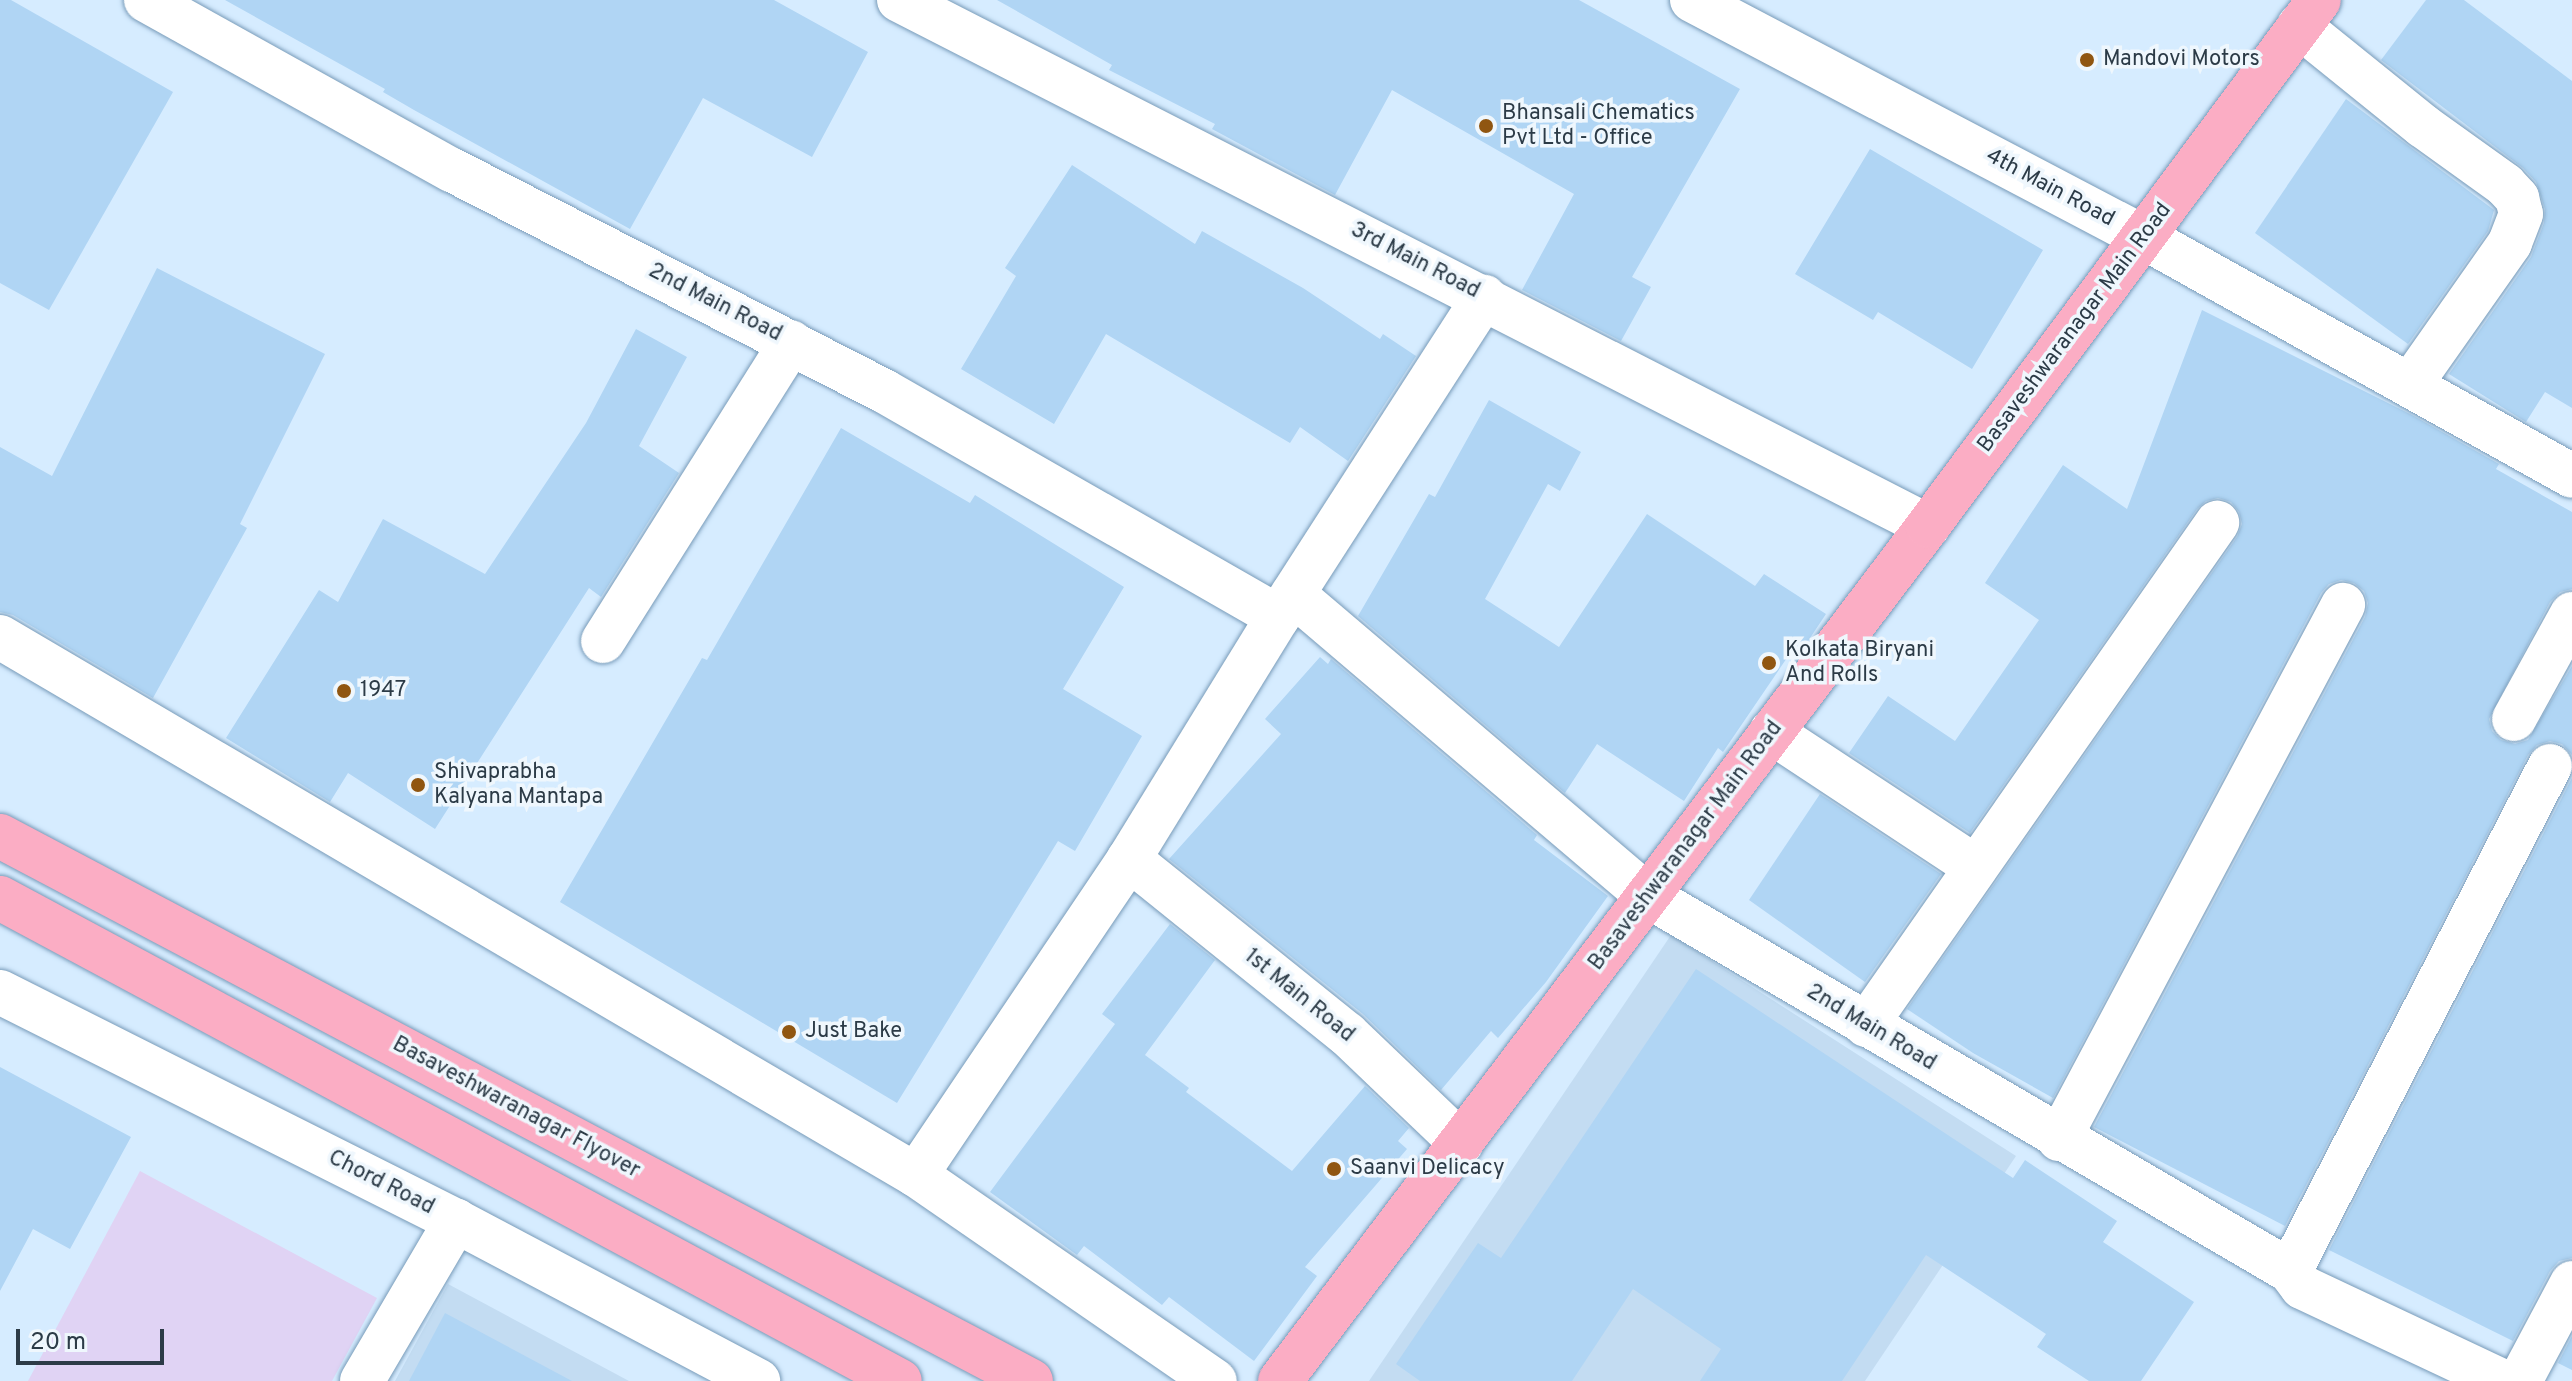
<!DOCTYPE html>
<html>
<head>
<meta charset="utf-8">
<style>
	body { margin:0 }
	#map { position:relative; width:2572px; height:1381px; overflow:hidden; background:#d6ecff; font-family:Overpass,sans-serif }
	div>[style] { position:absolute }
	.built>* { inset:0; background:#c3dcf2 }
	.green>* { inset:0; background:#e0d3f4 }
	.building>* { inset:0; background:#b0d5f4 }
	.roads { filter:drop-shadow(0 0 2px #789bb9) drop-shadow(0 0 2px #789bb9) }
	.minor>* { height:44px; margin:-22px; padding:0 22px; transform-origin:22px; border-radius:22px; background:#fff }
	.major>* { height:44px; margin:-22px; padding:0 22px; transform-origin:22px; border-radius:22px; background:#fbadc4 }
	.dots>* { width:22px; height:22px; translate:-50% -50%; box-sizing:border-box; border:4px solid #eff7fd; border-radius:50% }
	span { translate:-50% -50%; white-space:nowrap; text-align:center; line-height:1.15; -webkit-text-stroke:7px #eff7fd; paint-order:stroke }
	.poi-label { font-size:22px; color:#2c3b47 }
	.left { translate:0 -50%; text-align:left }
	.street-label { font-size:22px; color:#2c3b47 }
	.scale { position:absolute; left:16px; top:1329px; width:148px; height:36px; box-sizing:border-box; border:4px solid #2c3b47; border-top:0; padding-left:10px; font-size:24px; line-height:28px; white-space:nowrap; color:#2c3b47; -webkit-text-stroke:6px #eff7fd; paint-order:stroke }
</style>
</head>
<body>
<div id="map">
	<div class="built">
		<i style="clip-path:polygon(1671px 935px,2016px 1156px,1865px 1381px,1369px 1381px)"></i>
		<i style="clip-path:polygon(448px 1284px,629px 1381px,395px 1381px)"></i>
	</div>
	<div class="green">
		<i style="clip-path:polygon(140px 1171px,377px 1298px,332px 1381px,28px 1381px)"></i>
	</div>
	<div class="building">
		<i style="clip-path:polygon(0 0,11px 0,173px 92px,49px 310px,0 283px)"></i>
		<i style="clip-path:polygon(225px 0,774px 0,868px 52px,812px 157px,703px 98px,630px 229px,414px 110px,383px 92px,385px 89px)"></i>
		<i style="clip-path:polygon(997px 0,1579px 0,1740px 89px,1632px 277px,1651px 287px,1621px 341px,1522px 290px,1574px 194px,1392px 90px,1335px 195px,1212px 129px,1215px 124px,1109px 70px,1112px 65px)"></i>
		<i style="clip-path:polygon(2426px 0,2464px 0,2572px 81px,2572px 408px,2545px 392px,2526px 422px,2449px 374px,2531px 257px,2544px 223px,2545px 209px,2536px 182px,2523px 168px,2381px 60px)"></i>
		<i style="clip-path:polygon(2346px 99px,2494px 210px,2488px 231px,2408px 344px,2255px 233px)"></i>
		<i style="clip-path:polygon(1870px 149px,2043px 250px,1972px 369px,1878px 312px,1873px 320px,1795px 274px)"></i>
		<i style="clip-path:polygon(1072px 165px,1195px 244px,1202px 231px,1303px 288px,1380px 339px,1383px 334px,1416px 356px,1348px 461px,1300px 427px,1290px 443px,1106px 334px,1054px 424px,961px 369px,1016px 276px,1005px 268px)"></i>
		<i style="clip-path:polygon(157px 268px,325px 354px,240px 524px,247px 528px,153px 698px,13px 615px,0 612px,0 447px,52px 476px)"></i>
		<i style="clip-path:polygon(2202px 310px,2412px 415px,2499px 464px,2496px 469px,2572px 512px,2572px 589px,2560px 592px,2550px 602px,2489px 719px,2492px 731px,2501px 740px,2515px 744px,2528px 740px,2572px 666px,2572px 755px,2562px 744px,2550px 741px,2537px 745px,2528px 755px,2285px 1226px,2094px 1127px,2365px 617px,2368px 603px,2364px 591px,2354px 583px,2341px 580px,2329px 584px,2321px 593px,2053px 1098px,1973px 1053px,1907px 1009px,2237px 537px,2242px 524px,2239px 512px,2231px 502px,2218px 498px,2206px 501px,2197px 509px,1970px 833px,1849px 753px,1888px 696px,1955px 741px,2039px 620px,1985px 583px,2063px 465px,2127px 509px)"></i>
		<i style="clip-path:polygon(636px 329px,687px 357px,639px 446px,679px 473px,601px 597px,589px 588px,435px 829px,348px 773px,330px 802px,226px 738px,319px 590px,338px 602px,383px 519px,485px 574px,586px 423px)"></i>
		<i style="clip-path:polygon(1489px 400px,1581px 452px,1560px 491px,1548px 484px,1485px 599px,1559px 647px,1647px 514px,1755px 586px,1764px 574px,1826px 614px,1798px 656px,1791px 652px,1723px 752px,1718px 748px,1684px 801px,1597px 744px,1565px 793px,1358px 616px,1429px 494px,1435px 497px)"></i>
		<i style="clip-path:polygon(841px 428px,970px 503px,975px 495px,1124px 587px,1063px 689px,1142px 736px,1075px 851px,1058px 841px,897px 1103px,560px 902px,702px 658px,707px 660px)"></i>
		<i style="clip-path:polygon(1320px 657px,1328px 664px,1331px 659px,1537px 835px,1534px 840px,1608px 896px,1546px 982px,1498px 1038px,1491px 1031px,1441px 1090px,1363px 1014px,1169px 859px,1281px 734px,1265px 719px)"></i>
		<i style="clip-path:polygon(2572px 778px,2572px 1258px,2559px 1261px,2550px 1271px,2513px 1341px,2329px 1250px)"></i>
		<i style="clip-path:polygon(1820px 794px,1941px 874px,1865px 982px,1749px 900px)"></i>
		<i style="clip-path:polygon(1170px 924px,1215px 960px,1145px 1055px,1189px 1088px,1186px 1092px,1292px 1171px,1365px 1086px,1409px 1128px,1398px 1141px,1407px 1149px,1305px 1267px,1317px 1276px,1254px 1361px,1169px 1297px,1162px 1305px,1084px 1246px,1077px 1255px,990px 1192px,1115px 1024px,1102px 1014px)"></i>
		<i style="clip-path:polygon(1696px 969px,2013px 1178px,2025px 1160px,2117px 1221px,2103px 1242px,2194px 1302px,2141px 1381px,2089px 1381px,2037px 1347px,2046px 1334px,1926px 1255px,1842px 1381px,1700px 1381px,1721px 1349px,1633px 1289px,1572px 1381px,1420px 1381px,1396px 1364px,1478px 1243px,1501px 1258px)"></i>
		<i style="clip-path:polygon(0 1067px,131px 1137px,70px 1249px,33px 1229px,0 1291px)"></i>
		<i style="clip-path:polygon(445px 1313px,572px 1381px,409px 1381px)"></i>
		<i style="clip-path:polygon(2572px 1336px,2572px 1370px,2558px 1363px)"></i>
	</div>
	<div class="roads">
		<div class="minor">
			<i style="left:146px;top:0;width:350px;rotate:29.1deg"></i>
			<i style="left:452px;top:170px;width:485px;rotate:27.1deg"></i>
			<i style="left:884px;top:391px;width:454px;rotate:29.8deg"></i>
			<i style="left:899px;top:0;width:1156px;rotate:27.08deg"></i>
			<i style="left:1692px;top:0;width:509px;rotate:27.72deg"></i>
			<i style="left:2143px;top:237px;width:491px;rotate:29.1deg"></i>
			<i style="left:2299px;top:26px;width:159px;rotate:38.9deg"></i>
			<i style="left:2423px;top:126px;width:101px;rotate:35.7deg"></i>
			<i style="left:2505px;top:185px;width:18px;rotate:47deg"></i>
			<i style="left:2517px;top:198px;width:16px;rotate:76deg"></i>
			<i style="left:2521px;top:214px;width:31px;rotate:111deg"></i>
			<i style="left:2510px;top:243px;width:172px;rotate:125.1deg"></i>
			<i style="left:1293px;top:594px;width:466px;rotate:40.4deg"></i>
			<i style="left:1648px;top:896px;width:743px;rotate:30.29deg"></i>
			<i style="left:2290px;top:1271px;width:20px;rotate:53deg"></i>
			<i style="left:2302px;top:1287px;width:221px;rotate:25.2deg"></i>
			<i style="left:0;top:637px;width:1062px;rotate:30.43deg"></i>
			<i style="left:916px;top:1175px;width:363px;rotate:34.6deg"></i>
			<i style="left:603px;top:641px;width:353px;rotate:-57.8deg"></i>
			<i style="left:2514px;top:719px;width:120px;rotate:-61.1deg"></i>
			<i style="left:1771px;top:732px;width:245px;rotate:33.4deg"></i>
			<i style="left:1129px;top:859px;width:280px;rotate:38.8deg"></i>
			<i style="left:1347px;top:1034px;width:158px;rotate:43.7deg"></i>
			<i style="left:0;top:992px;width:510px;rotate:26.67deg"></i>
			<i style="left:456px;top:1221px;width:342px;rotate:27.9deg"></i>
			<i style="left:1866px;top:1025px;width:613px;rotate:-55.04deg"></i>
			<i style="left:2059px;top:1139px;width:605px;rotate:-61.99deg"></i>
			<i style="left:916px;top:1175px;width:381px;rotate:-56deg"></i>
			<i style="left:1129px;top:859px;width:284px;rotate:-58.4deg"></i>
			<i style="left:1278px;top:617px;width:381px;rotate:-57.2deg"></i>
			<i style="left:2290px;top:1271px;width:568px;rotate:-62.76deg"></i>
			<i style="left:362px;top:1381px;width:186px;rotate:-59.6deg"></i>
			<i style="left:2520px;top:1381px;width:111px;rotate:-62deg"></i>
		</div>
		<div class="major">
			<i style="left:0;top:836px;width:1166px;rotate:27.86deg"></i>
			<i style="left:0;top:898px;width:1021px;rotate:28.22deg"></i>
			<i style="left:1280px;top:1381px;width:1073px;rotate:-52.84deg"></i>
			<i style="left:1928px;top:526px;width:655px;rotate:-53.37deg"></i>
		</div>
	</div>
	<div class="dots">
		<i style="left:2087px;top:60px;background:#905611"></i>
		<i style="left:1486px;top:126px;background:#905611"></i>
		<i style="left:1769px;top:663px;background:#905611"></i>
		<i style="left:344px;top:691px;background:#905611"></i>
		<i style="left:418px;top:785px;background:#905611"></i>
		<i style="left:789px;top:1032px;background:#905611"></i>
		<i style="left:1334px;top:1169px;background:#905611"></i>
	</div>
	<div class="poi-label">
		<span class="left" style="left:2103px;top:60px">Mandovi Motors</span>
		<span class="left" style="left:1502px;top:126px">Bhansali Chematics<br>Pvt Ltd - Office</span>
		<span class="left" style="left:1785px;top:663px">Kolkata Biryani<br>And Rolls</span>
		<span class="left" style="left:360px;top:691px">1947</span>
		<span class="left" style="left:434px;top:785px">Shivaprabha<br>Kalyana Mantapa</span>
		<span class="left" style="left:805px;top:1032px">Just Bake</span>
		<span class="left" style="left:1350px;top:1169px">Saanvi Delicacy</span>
	</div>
	<div class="street-label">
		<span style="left:2050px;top:188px;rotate:28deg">4th Main Road</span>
		<span style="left:1415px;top:261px;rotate:27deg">3rd Main Road</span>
		<span style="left:715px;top:303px;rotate:27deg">2nd Main Road</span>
		<span style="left:2075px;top:328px;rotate:-53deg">Basaveshwaranagar Main Road</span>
		<span style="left:1686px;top:846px;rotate:-53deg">Basaveshwaranagar Main Road</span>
		<span style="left:1299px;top:996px;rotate:39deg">1st Main Road</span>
		<span style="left:1871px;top:1028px;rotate:31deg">2nd Main Road</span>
		<span style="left:516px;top:1108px;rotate:28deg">Basaveshwaranagar Flyover</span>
		<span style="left:381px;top:1183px;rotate:27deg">Chord Road</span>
	</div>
	<div class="scale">20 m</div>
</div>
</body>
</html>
